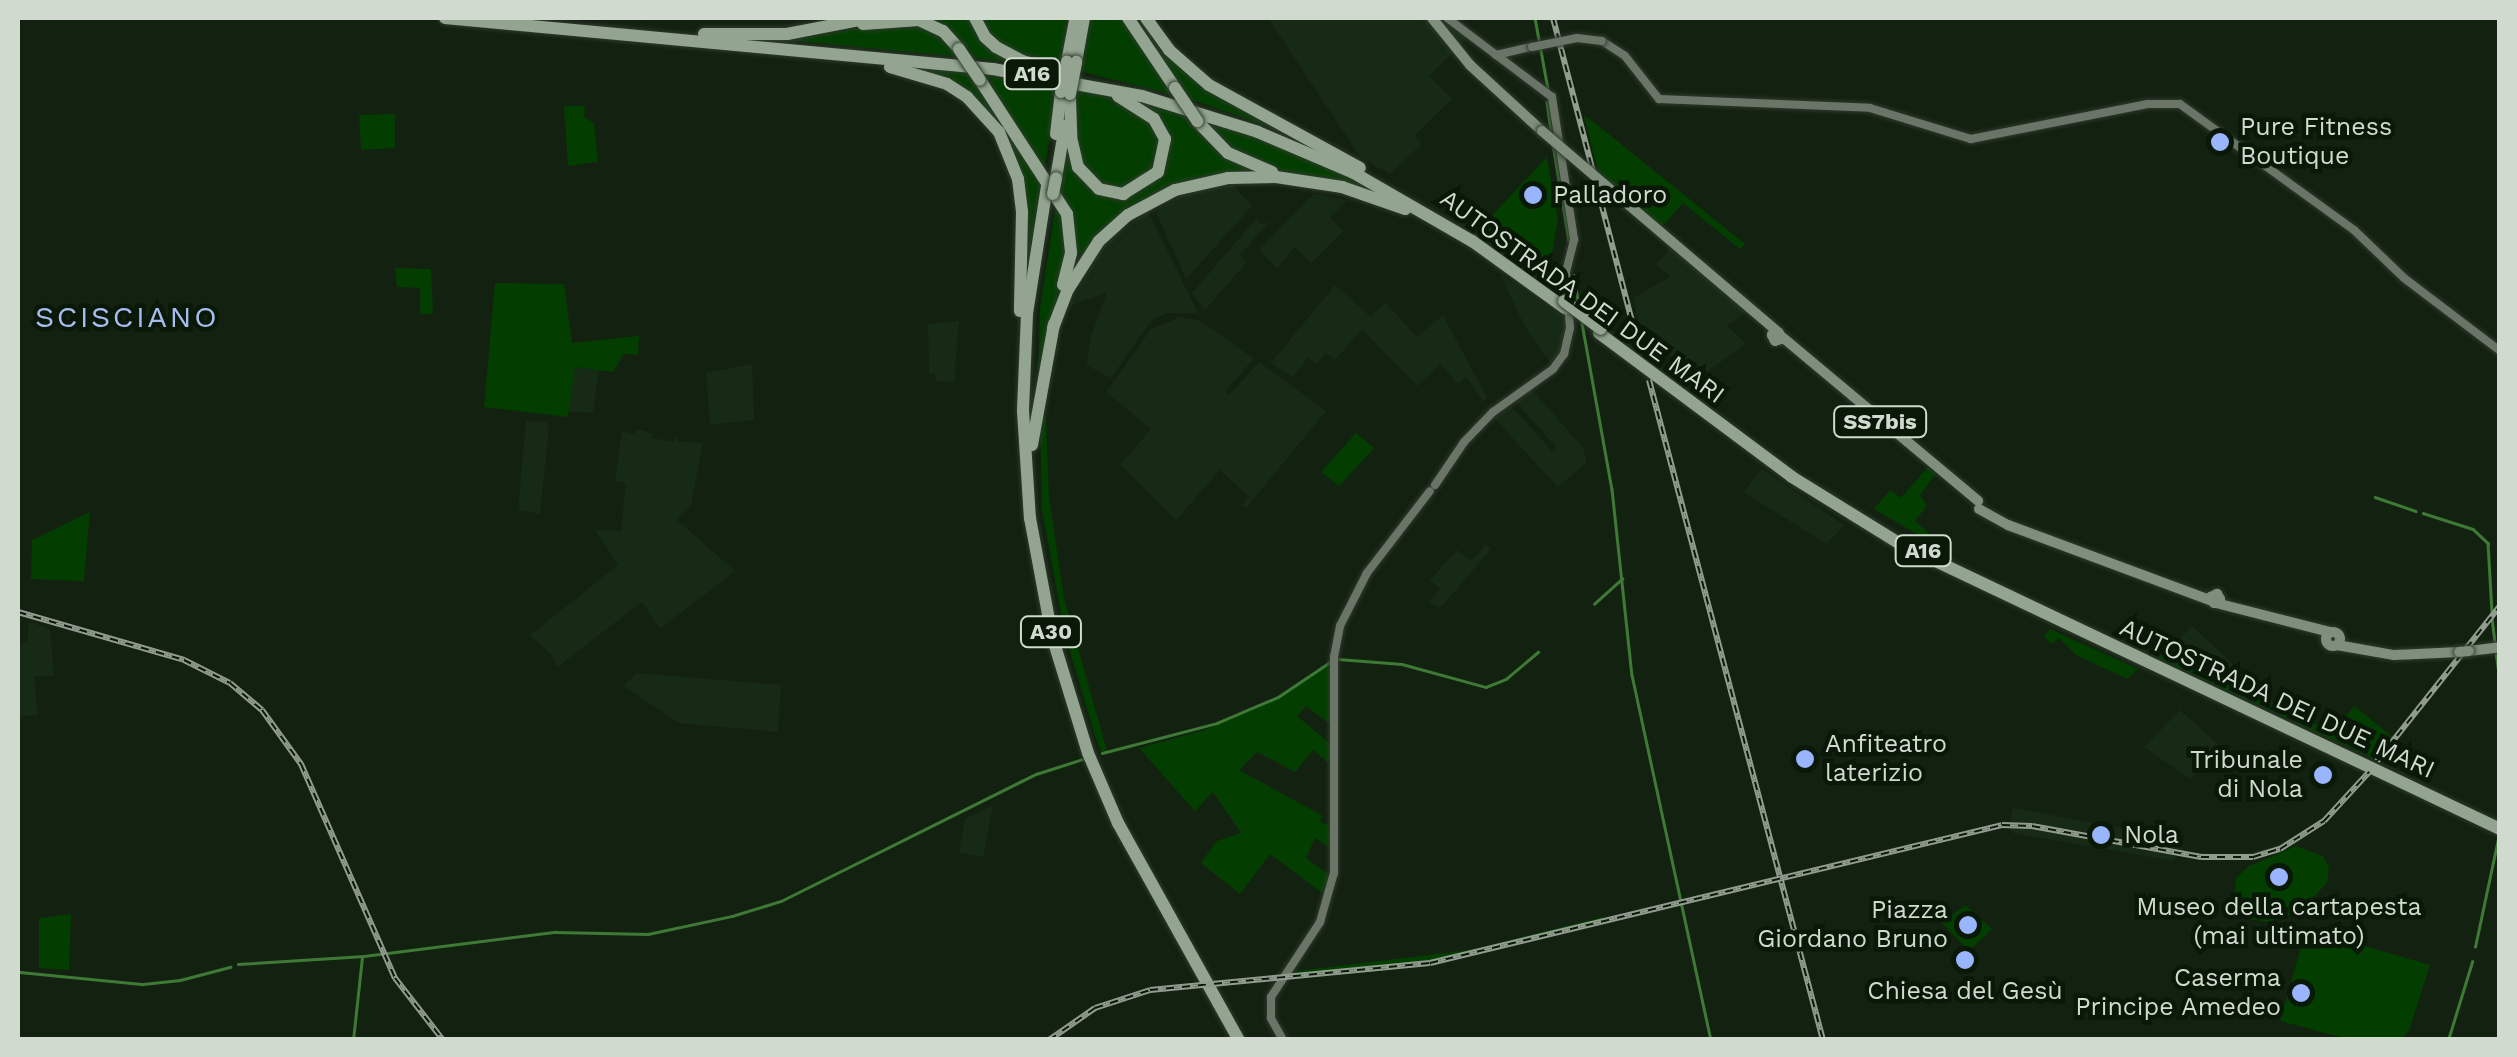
<!DOCTYPE html>
<html>
<head>
<meta charset="utf-8">
<style>
	body { margin:0 }
	#map { position:relative; width:2517px; height:1057px; overflow:hidden; background:#132111; font-family:"Work Sans",sans-serif }
	div>[style] { position:absolute }
	.built>* { inset:0; background:#172a15 }
	.green>* { inset:0; background:#033e00 }
	.stream>* { height:2.5px; margin:-1.25px; padding:0 1.25px; transform-origin:1.25px; border-radius:1.25px; background:#3e7935 }
	.roads { filter:drop-shadow(0 0 2px #2e3b2c) drop-shadow(0 0 2px #2e3b2c) }
	.secondary>* { height:8px; margin:-4px; padding:0 4px; transform-origin:4px; border-radius:4px; background:#6a7568 }
	.primary>* { height:10px; margin:-5px; padding:0 5px; transform-origin:5px; border-radius:5px; background:#7f8e7d }
	.primary>.ring { margin:-5px; padding:0; box-sizing:content-box; background:none; border:10px solid #7f8e7d; border-radius:50% }
	.motorway>* { height:12px; margin:-6px; padding:0 6px; transform-origin:6px; border-radius:6px; background:#93a590 }
	.rail>* { height:6px; margin-top:-3px; transform-origin:0; background:repeating-linear-gradient(90deg,#0a1808 0 8px,#919c8f 0 16px); box-sizing:border-box; border-block:2px solid #919c8f }
	.bridges { filter:drop-shadow(0 0 2px #2e3b2c) drop-shadow(0 0 2px #2e3b2c) }
	.secondary-bridge>* { height:8px; margin:-4px; padding:0 4px; transform-origin:4px; border-radius:4px; background:#6a7568 }
	.primary-bridge>* { height:10px; margin:-5px; padding:0 5px; transform-origin:5px; border-radius:5px; background:#7f8e7d }
	.motorway-bridge>* { height:12px; margin:-6px; padding:0 6px; transform-origin:6px; border-radius:6px; background:#93a590 }
	.dots>* { width:28px; height:28px; translate:-50% -50%; box-sizing:border-box; border:5px solid #0a1808; border-radius:50% }
	span { translate:-50% -50%; white-space:nowrap; text-align:center; line-height:1.15; -webkit-text-stroke:9px #0a1808; paint-order:stroke }
	.shield-label span { padding:2px 8px; background:#0a1808; border:2px solid; border-radius:8px; -webkit-text-stroke-width:0 }
	.shield-label { font-size:22px; color:#d1dacf; font-weight:700 }
	.poi-label { font-size:25px; color:#d1dacf }
	.left { translate:0 -50%; text-align:left }
	.right { translate:-100% -50%; text-align:right }
	.street-label { font-size:25px; color:#d1dacf }
	.quarter-label { font-size:30px; color:#a7bdf2; letter-spacing:2.5px }
	.frame { position:absolute; inset:0; border:20px solid #d1dacf; pointer-events:none }
</style>
</head>
<body>
<div id="map">
	<div class="built">
		<i style="clip-path:polygon(1268px 18px,1458px 18px,1473px 32px,1429px 76px,1452px 99px,1415px 135px,1422px 144px,1390px 174px,1361px 158px)"></i>
		<i style="clip-path:polygon(1232px 184px,1252px 206px,1186px 279px,1156px 212px,1180px 196px)"></i>
		<i style="clip-path:polygon(1314px 194px,1347px 200px,1330px 217px,1343px 231px,1311px 263px,1295px 247px,1277px 268px,1259px 250px)"></i>
		<i style="clip-path:polygon(1148px 211px,1198px 313px,1167px 313px,1151px 321px,1111px 378px,1086px 365px,1091px 336px,1107px 292px,1070px 306px,1103px 246px)"></i>
		<i style="clip-path:polygon(1256px 219px,1261px 224px,1269px 222px,1240px 255px,1247px 262px,1205px 310px,1192px 293px)"></i>
		<i style="clip-path:polygon(1671px 247px,1747px 312px,1727px 326px,1746px 343px,1703px 375px,1665px 352px,1638px 320px,1633px 298px,1670px 277px,1656px 264px)"></i>
		<i style="clip-path:polygon(1500px 274px,1567px 320px,1560px 355px,1552px 365px,1524px 325px)"></i>
		<i style="clip-path:polygon(1335px 285px,1371px 317px,1385px 302px,1417px 337px,1443px 315px,1487px 398px,1483px 401px,1466px 377px,1458px 384px,1440px 364px,1417px 386px,1362px 329px,1335px 360px,1326px 353px,1317px 364px,1308px 358px,1293px 377px,1271px 363px)"></i>
		<i style="clip-path:polygon(1180px 317px,1201px 321px,1254px 359px,1225px 391px,1229px 395px,1259px 362px,1326px 411px,1246px 508px,1242px 505px,1249px 497px,1220px 470px,1176px 520px,1120px 465px,1151px 429px,1106px 392px,1151px 329px)"></i>
		<i style="clip-path:polygon(959px 321px,954px 382px,936px 381px,935px 374px,929px 373px,928px 324px)"></i>
		<i style="clip-path:polygon(752px 364px,754px 420px,710px 425px,706px 373px)"></i>
		<i style="clip-path:polygon(574px 367px,599px 370px,593px 413px,569px 412px)"></i>
		<i style="clip-path:polygon(1531px 388px,1584px 449px,1586px 463px,1558px 487px,1494px 418px,1511px 406px,1552px 451px,1556px 447px,1516px 402px)"></i>
		<i style="clip-path:polygon(526px 421px,546px 422px,549px 427px,540px 514px,518px 510px)"></i>
		<i style="clip-path:polygon(637px 429px,652px 433px,652px 438px,674px 442px,675px 436px,679px 441px,703px 443px,691px 505px,676px 519px,735px 571px,660px 629px,642px 602px,557px 667px,552px 655px,530px 635px,618px 565px,595px 530px,621px 531px,626px 483px,615px 481px,622px 431px,634px 434px)"></i>
		<i style="clip-path:polygon(1762px 469px,1844px 525px,1827px 544px,1743px 492px)"></i>
		<i style="clip-path:polygon(1486px 544px,1491px 549px,1444px 604px,1438px 608px,1429px 601px,1440px 589px,1430px 580px,1457px 550px,1471px 561px)"></i>
		<i style="clip-path:polygon(29px 622px,50px 629px,54px 676px,34px 676px,38px 715px,18px 716px,18px 647px,27px 641px)"></i>
		<i style="clip-path:polygon(2192px 626px,2232px 663px,2237px 687px,2199px 670px,2201px 666px,2175px 644px)"></i>
		<i style="clip-path:polygon(637px 673px,781px 685px,778px 732px,679px 723px,623px 686px)"></i>
		<i style="clip-path:polygon(2180px 710px,2220px 746px,2190px 779px,2144px 747px)"></i>
		<i style="clip-path:polygon(2368px 771px,2336px 814px,2294px 844px,2245px 860px,2186px 857px,2190px 852px,2235px 856px,2279px 845px,2319px 821px)"></i>
		<i style="clip-path:polygon(993px 805px,983px 857px,959px 852px,965px 819px)"></i>
		<i style="clip-path:polygon(2013px 808px,2153px 834px,2157px 843px,2184px 848px,2173px 861px,2013px 833px,2009px 828px)"></i>
	</div>
	<div class="green">
		<i style="clip-path:polygon(916px 18px,973px 18px,1017px 63px,968px 57px)"></i>
		<i style="clip-path:polygon(976px 18px,1067px 18px,1062px 68px,997px 46px)"></i>
		<i style="clip-path:polygon(1088px 18px,1125px 18px,1177px 96px,1079px 71px)"></i>
		<i style="clip-path:polygon(1130px 18px,1143px 18px,1168px 51px,1283px 132px,1184px 97px)"></i>
		<i style="clip-path:polygon(878px 24px,934px 27px,963px 57px,763px 38px,809px 37px)"></i>
		<i style="clip-path:polygon(898px 63px,971px 71px,1043px 176px,1026px 271px,1024px 210px,986px 111px)"></i>
		<i style="clip-path:polygon(977px 71px,1059px 83px,1044px 171px)"></i>
		<i style="clip-path:polygon(1077px 86px,1119px 97px,1158px 127px,1160px 161px,1134px 188px,1104px 187px,1083px 171px,1072px 114px)"></i>
		<i style="clip-path:polygon(1130px 98px,1189px 113px,1205px 136px,1270px 174px,1164px 192px,1082px 254px,1076px 252px,1058px 192px,1065px 154px,1071px 151px,1112px 194px,1150px 183px,1164px 132px)"></i>
		<i style="clip-path:polygon(564px 106px,585px 106px,584px 117px,594px 123px,598px 162px,568px 166px)"></i>
		<i style="clip-path:polygon(395px 114px,395px 148px,361px 150px,359px 115px)"></i>
		<i style="clip-path:polygon(1196px 115px,1269px 140px,1388px 195px,1270px 170px,1242px 159px)"></i>
		<i style="clip-path:polygon(1584px 116px,1595px 123px,1745px 244px,1740px 249px,1683px 203px,1660px 229px,1599px 176px)"></i>
		<i style="clip-path:polygon(1547px 157px,1558px 220px,1552px 254px,1537px 265px,1481px 227px)"></i>
		<i style="clip-path:polygon(1057px 197px,1065px 212px,1069px 258px,1038px 375px,1040px 308px)"></i>
		<i style="clip-path:polygon(395px 268px,431px 269px,433px 314px,420px 314px,420px 288px,397px 287px)"></i>
		<i style="clip-path:polygon(495px 283px,564px 284px,572px 343px,639px 336px,638px 355px,624px 354px,613px 372px,575px 367px,568px 417px,484px 407px)"></i>
		<i style="clip-path:polygon(1040px 415px,1046px 416px,1049px 497px,1064px 598px,1107px 751px,1101px 752px,1095px 736px,1065px 635px,1042px 511px)"></i>
		<i style="clip-path:polygon(1356px 433px,1374px 448px,1339px 486px,1321px 472px)"></i>
		<i style="clip-path:polygon(1928px 467px,1936px 474px,1920px 495px,1927px 506px,1915px 521px,1934px 538px,1931px 542px,1874px 509px,1890px 490px,1901px 498px)"></i>
		<i style="clip-path:polygon(90px 512px,84px 581px,31px 579px,32px 540px)"></i>
		<i style="clip-path:polygon(2050px 629px,2138px 669px,2127px 679px,2076px 655px,2059px 638px,2051px 644px,2044px 636px)"></i>
		<i style="clip-path:polygon(2163px 652px,2291px 711px,2287px 718px,2158px 658px)"></i>
		<i style="clip-path:polygon(1332px 663px,1332px 726px,1306px 706px,1297px 716px,1333px 746px,1333px 767px,1313px 750px,1295px 772px,1257px 752px,1239px 770px,1323px 816px,1320px 821px,1332px 828px,1333px 850px,1315px 838px,1306px 858px,1332px 877px,1325px 895px,1270px 854px,1240px 894px,1201px 863px,1217px 841px,1241px 833px,1213px 792px,1195px 811px,1139px 748px,1205px 730px,1276px 700px)"></i>
		<i style="clip-path:polygon(2354px 706px,2394px 738px,2377px 760px,2294px 722px,2297px 716px,2333px 732px)"></i>
		<i style="clip-path:polygon(2296px 846px,2323px 856px,2329px 868px,2327px 883px,2299px 912px,2267px 922px,2243px 918px,2234px 906px,2236px 878px,2249px 866px)"></i>
		<i style="clip-path:polygon(1965px 905px,1992px 929px,1969px 951px,1942px 923px)"></i>
		<i style="clip-path:polygon(71px 914px,69px 970px,39px 968px,39px 918px)"></i>
		<i style="clip-path:polygon(1603px 917px,1606px 921px,1435px 961px,1284px 977px,1288px 972px,1470px 950px)"></i>
		<i style="clip-path:polygon(2306px 929px,2430px 965px,2409px 1031px,2401px 1039px,2348px 1039px,2280px 1021px)"></i>
	</div>
	<div class="stream">
		<i style="left:1535px;top:18px;width:72px;rotate:79.6deg"></i>
		<i style="left:1547px;top:102px;width:29px;rotate:82deg"></i>
		<i style="left:1553px;top:144px;width:98px;rotate:80.6deg"></i>
		<i style="left:1574px;top:275px;width:30px;rotate:81deg"></i>
		<i style="left:1582px;top:323px;width:169px;rotate:79.8deg"></i>
		<i style="left:1612px;top:489px;width:187px;rotate:83.9deg"></i>
		<i style="left:1632px;top:675px;width:373px;rotate:77.8deg"></i>
		<i style="left:2375px;top:497px;width:43px;rotate:18.9deg"></i>
		<i style="left:2423px;top:513px;width:52px;rotate:17.7deg"></i>
		<i style="left:2473px;top:529px;width:21px;rotate:43deg"></i>
		<i style="left:2488px;top:543px;width:70px;rotate:86.7deg"></i>
		<i style="left:1594px;top:604px;width:38px;rotate:-42deg"></i>
		<i style="left:2492px;top:618px;width:23px;rotate:83deg"></i>
		<i style="left:2496px;top:652px;width:30px;rotate:82deg"></i>
		<i style="left:1338px;top:659px;width:64px;rotate:4.5deg"></i>
		<i style="left:1402px;top:664px;width:87px;rotate:15.3deg"></i>
		<i style="left:1486px;top:687px;width:22px;rotate:-22deg"></i>
		<i style="left:1506px;top:679px;width:42px;rotate:-40.2deg"></i>
		<i style="left:1102px;top:753px;width:119px;rotate:-14.6deg"></i>
		<i style="left:1217px;top:723px;width:66px;rotate:-23.1deg"></i>
		<i style="left:1278px;top:697px;width:63px;rotate:-33.9deg"></i>
		<i style="left:2475px;top:947px;width:116px;rotate:-78deg"></i>
		<i style="left:238px;top:964px;width:126px;rotate:-3.6deg"></i>
		<i style="left:364px;top:956px;width:193px;rotate:-7.2deg"></i>
		<i style="left:555px;top:932px;width:93px;rotate:1.2deg"></i>
		<i style="left:648px;top:934px;width:86px;rotate:-12.1deg"></i>
		<i style="left:732px;top:916px;width:51px;rotate:-17deg"></i>
		<i style="left:781px;top:901px;width:285px;rotate:-26.5deg"></i>
		<i style="left:1036px;top:774px;width:49px;rotate:-17.7deg"></i>
		<i style="left:20px;top:972px;width:124px;rotate:5.6deg"></i>
		<i style="left:143px;top:984px;width:37px;rotate:-6deg"></i>
		<i style="left:180px;top:980px;width:52px;rotate:-14.6deg"></i>
		<i style="left:353px;top:1040px;width:83px;rotate:-83.8deg"></i>
		<i style="left:2448px;top:1040px;width:82px;rotate:-72.9deg"></i>
	</div>
	<div class="roads">
		<div class="secondary">
			<i style="left:1602px;top:41px;width:27px;rotate:33deg"></i>
			<i style="left:1625px;top:56px;width:55px;rotate:51.7deg"></i>
			<i style="left:1659px;top:99px;width:211px;rotate:2.4deg"></i>
			<i style="left:1870px;top:108px;width:106px;rotate:17.1deg"></i>
			<i style="left:1971px;top:139px;width:180px;rotate:-11.2deg"></i>
			<i style="left:2148px;top:104px;width:32px"></i>
			<i style="left:2180px;top:104px;width:215px;rotate:35.9deg"></i>
			<i style="left:2354px;top:230px;width:69px;rotate:43.8deg"></i>
			<i style="left:2404px;top:278px;width:121px;rotate:37.2deg"></i>
			<i style="left:1496px;top:55px;width:37px;rotate:-13deg"></i>
			<i style="left:1435px;top:485px;width:52px;rotate:-56deg"></i>
			<i style="left:1464px;top:442px;width:42px;rotate:-46deg"></i>
			<i style="left:1493px;top:412px;width:74px;rotate:-35.6deg"></i>
			<i style="left:1553px;top:369px;width:19px;rotate:-54deg"></i>
			<i style="left:1564px;top:354px;width:27px;rotate:-77deg"></i>
			<i style="left:1570px;top:328px;width:56px;rotate:-94.1deg"></i>
			<i style="left:1566px;top:272px;width:34px;rotate:-76deg"></i>
			<i style="left:1574px;top:239px;width:144px;rotate:-98.8deg"></i>
			<i style="left:1552px;top:97px;width:131px;rotate:-143deg"></i>
			<i style="left:1283px;top:1040px;width:25px;rotate:-119deg"></i>
			<i style="left:1271px;top:1018px;width:21px;rotate:-90deg"></i>
			<i style="left:1271px;top:997px;width:90px;rotate:-56.8deg"></i>
			<i style="left:1320px;top:922px;width:51px;rotate:-74.1deg"></i>
			<i style="left:1334px;top:873px;width:216px;rotate:-90deg"></i>
			<i style="left:1334px;top:657px;width:32px;rotate:-79deg"></i>
			<i style="left:1340px;top:626px;width:59px;rotate:-63deg"></i>
			<i style="left:1367px;top:573px;width:103px;rotate:-52.5deg"></i>
		</div>
		<div class="primary">
			<i style="left:1432px;top:18px;width:60px;rotate:51deg"></i>
			<i style="left:1470px;top:65px;width:98px;rotate:42.5deg"></i>
			<i style="left:1610px;top:189px;width:221px;rotate:40.4deg"></i>
			<i style="left:1779px;top:333px;width:6px;rotate:72deg"></i>
			<i style="left:1781px;top:339px;width:6px;rotate:162deg"></i>
			<i style="left:1775px;top:341px;width:7px;rotate:-117deg"></i>
			<i style="left:1772px;top:335px;width:7px;rotate:-16deg"></i>
			<i style="left:1781px;top:336px;width:257px;rotate:39.9deg"></i>
			<i style="left:1979px;top:509px;width:33px;rotate:29deg"></i>
			<i style="left:2008px;top:525px;width:218px;rotate:20.4deg"></i>
			<i style="left:2217px;top:594px;width:6px;rotate:59deg"></i>
			<i style="left:2220px;top:599px;width:7px;rotate:146deg"></i>
			<i style="left:2214px;top:603px;width:7px;rotate:-117deg"></i>
			<i style="left:2211px;top:597px;width:7px;rotate:-27deg"></i>
			<i style="left:2216px;top:603px;width:118px;rotate:14.3deg"></i>
			<i class="ring" style="left:2326px;top:632px;width:4px;height:4px"></i>
			<i style="left:2337px;top:645px;width:58px;rotate:10deg"></i>
			<i style="left:2394px;top:655px;width:65px;rotate:-2.6deg"></i>
			<i style="left:2469px;top:651px;width:31px;rotate:-7deg"></i>
		</div>
		<div class="motorway">
			<i style="left:445px;top:18px;width:550px;rotate:5.32deg"></i>
			<i style="left:993px;top:69px;width:151px;rotate:10.3deg"></i>
			<i style="left:1142px;top:96px;width:121px;rotate:17.2deg"></i>
			<i style="left:1258px;top:132px;width:104px;rotate:23.1deg"></i>
			<i style="left:1354px;top:173px;width:136px;rotate:30deg"></i>
			<i style="left:1472px;top:241px;width:115px;rotate:35.8deg"></i>
			<i style="left:975px;top:18px;width:21px;rotate:62deg"></i>
			<i style="left:985px;top:37px;width:15px;rotate:42deg"></i>
			<i style="left:996px;top:47px;width:30px;rotate:28deg"></i>
			<i style="left:1022px;top:61px;width:33px;rotate:14deg"></i>
			<i style="left:1128px;top:18px;width:84px;rotate:56.1deg"></i>
			<i style="left:1146px;top:18px;width:39px;rotate:54deg"></i>
			<i style="left:1169px;top:50px;width:53px;rotate:41.2deg"></i>
			<i style="left:1209px;top:85px;width:172px;rotate:28.8deg"></i>
			<i style="left:863px;top:24px;width:56px;rotate:-4.1deg"></i>
			<i style="left:919px;top:20px;width:26px;rotate:25deg"></i>
			<i style="left:943px;top:31px;width:24px;rotate:48deg"></i>
			<i style="left:704px;top:34px;width:83px"></i>
			<i style="left:787px;top:34px;width:85px;rotate:-10.9deg"></i>
			<i style="left:1067px;top:62px;width:43px;rotate:-79.2deg"></i>
			<i style="left:1076px;top:62px;width:45px;rotate:-79.7deg"></i>
			<i style="left:890px;top:67px;width:59px;rotate:16.6deg"></i>
			<i style="left:947px;top:84px;width:24px;rotate:33deg"></i>
			<i style="left:967px;top:97px;width:47px;rotate:47.6deg"></i>
			<i style="left:999px;top:132px;width:51px;rotate:68deg"></i>
			<i style="left:1018px;top:179px;width:33px;rotate:83deg"></i>
			<i style="left:1022px;top:212px;width:99px;rotate:91.2deg"></i>
			<i style="left:980px;top:80px;width:160px;rotate:57deg"></i>
			<i style="left:1067px;top:214px;width:39px;rotate:84deg"></i>
			<i style="left:1071px;top:253px;width:33px;rotate:104deg"></i>
			<i style="left:1070px;top:99px;width:38px;rotate:88deg"></i>
			<i style="left:1071px;top:137px;width:31px;rotate:77deg"></i>
			<i style="left:1078px;top:167px;width:30px;rotate:46deg"></i>
			<i style="left:1099px;top:189px;width:25px;rotate:12deg"></i>
			<i style="left:1123px;top:194px;width:41px;rotate:-32.2deg"></i>
			<i style="left:1158px;top:172px;width:34px;rotate:-78deg"></i>
			<i style="left:1165px;top:139px;width:23px;rotate:-119deg"></i>
			<i style="left:1154px;top:119px;width:43px;rotate:-147.4deg"></i>
			<i style="left:1197px;top:121px;width:45px;rotate:45.9deg"></i>
			<i style="left:1228px;top:153px;width:48px;rotate:23.4deg"></i>
			<i style="left:1056px;top:134px;width:42px;rotate:-83.2deg"></i>
			<i style="left:1056px;top:178px;width:53px;rotate:-80.2deg"></i>
			<i style="left:1047px;top:186px;width:130px;rotate:98.9deg"></i>
			<i style="left:1027px;top:314px;width:97px;rotate:92.4deg"></i>
			<i style="left:1023px;top:411px;width:107px;rotate:86.3deg"></i>
			<i style="left:1030px;top:518px;width:120px;rotate:79.4deg"></i>
			<i style="left:1052px;top:636px;width:122px;rotate:72.9deg"></i>
			<i style="left:1088px;top:753px;width:76px;rotate:66.8deg"></i>
			<i style="left:1118px;top:823px;width:248px;rotate:60.9deg"></i>
			<i style="left:1053px;top:328px;width:40px;rotate:-69deg"></i>
			<i style="left:1067px;top:291px;width:59px;rotate:-57.4deg"></i>
			<i style="left:1099px;top:241px;width:39px;rotate:-42deg"></i>
			<i style="left:1128px;top:215px;width:53px;rotate:-28deg"></i>
			<i style="left:1175px;top:190px;width:54px;rotate:-12.8deg"></i>
			<i style="left:1228px;top:178px;width:48px;rotate:-1.2deg"></i>
			<i style="left:1276px;top:177px;width:67px;rotate:8.6deg"></i>
			<i style="left:1342px;top:187px;width:67px;rotate:19.2deg"></i>
			<i style="left:1599px;top:333px;width:241px;rotate:36.7deg"></i>
			<i style="left:1792px;top:477px;width:129px;rotate:31.7deg"></i>
			<i style="left:1902px;top:545px;width:662px;rotate:25.4deg"></i>
			<i style="left:1032px;top:445px;width:123px;rotate:-79.7deg"></i>
		</div>
	</div>
	<div class="rail">
		<i style="left:1553px;top:18px;width:344px;rotate:75.4deg"></i>
		<i style="left:1649px;top:380px;width:683px;rotate:75.23deg"></i>
		<i style="left:18px;top:612px;width:173px;rotate:16.1deg"></i>
		<i style="left:184px;top:660px;width:51px;rotate:26.6deg"></i>
		<i style="left:230px;top:683px;width:42px;rotate:40.2deg"></i>
		<i style="left:262px;top:710px;width:67px;rotate:54.2deg"></i>
		<i style="left:301px;top:764px;width:234px;rotate:66.3deg"></i>
		<i style="left:395px;top:978px;width:78px;rotate:52.3deg"></i>
		<i style="left:2377px;top:761px;width:198px;rotate:-51.6deg"></i>
		<i style="left:1049px;top:1040px;width:56px;rotate:-34.8deg"></i>
		<i style="left:1095px;top:1008px;width:58px;rotate:-18.1deg"></i>
		<i style="left:1150px;top:990px;width:281px;rotate:-5.5deg"></i>
		<i style="left:1430px;top:963px;width:588px;rotate:-13.56deg"></i>
		<i style="left:2002px;top:825px;width:30px;rotate:2deg"></i>
		<i style="left:2032px;top:826px;width:172px;rotate:10.4deg"></i>
		<i style="left:2201px;top:857px;width:52px"></i>
		<i style="left:2253px;top:857px;width:28px;rotate:-17deg"></i>
		<i style="left:2280px;top:849px;width:52px;rotate:-32.5deg"></i>
		<i style="left:2324px;top:821px;width:67px;rotate:-47.4deg"></i>
	</div>
	<div class="bridges">
		<div class="secondary-bridge">
			<i style="left:1532px;top:47px;width:46px;rotate:-11.3deg"></i>
			<i style="left:1577px;top:38px;width:25px;rotate:7deg"></i>
		</div>
		<div class="primary-bridge">
			<i style="left:1542px;top:131px;width:89px;rotate:40.5deg"></i>
			<i style="left:2459px;top:652px;width:10px;rotate:-6deg"></i>
		</div>
		<div class="motorway-bridge">
			<i style="left:959px;top:49px;width:37px;rotate:56deg"></i>
			<i style="left:1175px;top:88px;width:40px;rotate:56deg"></i>
			<i style="left:1061px;top:92px;width:31px;rotate:-79deg"></i>
			<i style="left:1070px;top:94px;width:33px;rotate:-79deg"></i>
			<i style="left:1053px;top:194px;width:16px;rotate:-79deg"></i>
			<i style="left:1564px;top:301px;width:46px;rotate:37.1deg"></i>
		</div>
	</div>
	<div class="dots">
		<i style="left:2220px;top:142px;background:#99b5fd"></i>
		<i style="left:1533px;top:195px;background:#99b5fd"></i>
		<i style="left:1805px;top:759px;background:#99b5fd"></i>
		<i style="left:2323px;top:775px;background:#99b5fd"></i>
		<i style="left:2101px;top:835px;background:#99b5fd"></i>
		<i style="left:2279px;top:877px;background:#99b5fd"></i>
		<i style="left:1968px;top:925px;background:#99b5fd"></i>
		<i style="left:1965px;top:960px;background:#99b5fd"></i>
		<i style="left:2301px;top:993px;background:#99b5fd"></i>
	</div>
	<div class="shield-label">
		<span style="left:1032px;top:74px">A16</span>
		<span style="left:1880px;top:422px">SS7bis</span>
		<span style="left:1923px;top:551px">A16</span>
		<span style="left:1051px;top:632px">A30</span>
	</div>
	<div class="poi-label">
		<span class="left" style="left:2240px;top:142px">Pure Fitness<br>Boutique</span>
		<span class="left" style="left:1553px;top:195px">Palladoro</span>
		<span class="left" style="left:1825px;top:759px">Anfiteatro<br>laterizio</span>
		<span class="right" style="left:2303px;top:775px">Tribunale<br>di Nola</span>
		<span class="left" style="left:2124px;top:835px">Nola</span>
		<span style="left:2279px;top:922px">Museo della cartapesta<br>(mai ultimato)</span>
		<span class="right" style="left:1948px;top:925px">Piazza<br>Giordano Bruno</span>
		<span class="right" style="left:2281px;top:993px">Caserma<br>Principe Amedeo</span>
		<span style="left:1965px;top:991px">Chiesa del Gesù</span>
	</div>
	<div class="street-label">
		<span style="left:1582px;top:297px;rotate:36deg">AUTOSTRADA DEI DUE MARI</span>
		<span style="left:2277px;top:699px;rotate:25deg">AUTOSTRADA DEI DUE MARI</span>
	</div>
	<div class="quarter-label">
		<span style="left:127px;top:317px">SCISCIANO</span>
	</div>
	<div class="frame"></div>
</div>
</body>
</html>
